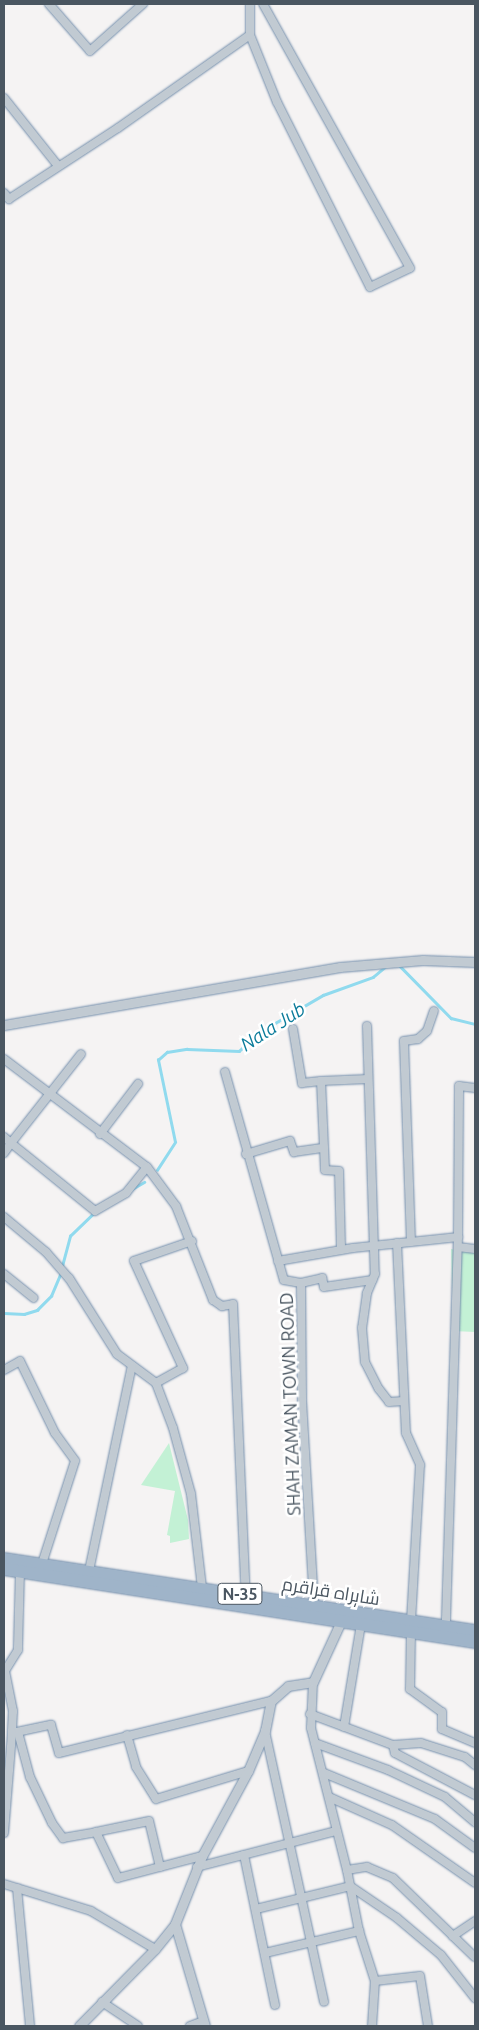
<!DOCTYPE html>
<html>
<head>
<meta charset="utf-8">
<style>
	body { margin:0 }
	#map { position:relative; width:479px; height:2030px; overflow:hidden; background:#f5f3f3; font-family:Ubuntu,Cairo,sans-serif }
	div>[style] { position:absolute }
	.green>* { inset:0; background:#c3f1d5 }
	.stream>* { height:2.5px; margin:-1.25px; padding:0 1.25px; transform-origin:1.25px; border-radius:1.25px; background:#90daee }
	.roads { filter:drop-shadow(0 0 1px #7690ad) drop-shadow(0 0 1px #7690ad) }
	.minor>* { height:8px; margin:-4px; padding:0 4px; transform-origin:4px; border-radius:4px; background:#c1cad2 }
	.tertiary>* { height:9px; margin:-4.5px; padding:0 4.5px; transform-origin:4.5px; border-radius:4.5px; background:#c1cad2 }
	.trunk>* { height:12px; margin:-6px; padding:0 6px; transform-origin:6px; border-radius:6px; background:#9fb4c9 }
	span { translate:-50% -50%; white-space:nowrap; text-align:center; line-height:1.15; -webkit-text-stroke:5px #fff; paint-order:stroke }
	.shield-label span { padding:1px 4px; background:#fff; border:1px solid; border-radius:4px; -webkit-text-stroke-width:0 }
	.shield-label { font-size:16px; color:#4a5661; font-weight:700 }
	.street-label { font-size:18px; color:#4a5661 }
	.water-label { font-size:19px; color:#0c7c9b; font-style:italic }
	.frame { position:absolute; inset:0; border:5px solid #4a5661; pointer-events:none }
</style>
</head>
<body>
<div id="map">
	<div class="green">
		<i style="clip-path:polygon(451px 1249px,475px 1253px,475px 1332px,453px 1331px)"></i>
		<i style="clip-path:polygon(169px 1443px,188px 1520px,189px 1539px,170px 1543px,170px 1536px,167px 1535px,175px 1491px,141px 1485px)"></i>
	</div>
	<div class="stream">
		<i style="left:398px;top:964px;width:76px;rotate:45.5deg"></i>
		<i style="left:451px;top:1018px;width:25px;rotate:14deg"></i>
		<i style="left:157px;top:1170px;width:33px;rotate:-57deg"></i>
		<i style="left:175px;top:1142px;width:84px;rotate:-101.7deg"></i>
		<i style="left:158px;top:1060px;width:12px;rotate:-42deg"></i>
		<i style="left:167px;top:1052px;width:20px;rotate:-9deg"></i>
		<i style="left:187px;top:1049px;width:52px;rotate:2.2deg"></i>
		<i style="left:239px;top:1051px;width:26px;rotate:-43deg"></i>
		<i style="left:258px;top:1033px;width:75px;rotate:-30.3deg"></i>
		<i style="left:323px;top:995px;width:53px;rotate:-19.8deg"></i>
		<i style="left:373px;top:977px;width:17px;rotate:-40deg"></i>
		<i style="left:132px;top:1189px;width:14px;rotate:-30deg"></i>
		<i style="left:62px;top:1266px;width:31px;rotate:-75deg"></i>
		<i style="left:70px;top:1236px;width:33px;rotate:-44deg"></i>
		<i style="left:4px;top:1313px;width:20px;rotate:3deg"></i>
		<i style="left:24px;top:1314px;width:14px;rotate:-17deg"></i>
		<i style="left:37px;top:1310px;width:20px;rotate:-45deg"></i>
		<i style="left:51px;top:1296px;width:26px;rotate:-67deg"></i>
	</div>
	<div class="roads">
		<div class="minor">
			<i style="left:49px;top:4px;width:62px;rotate:48.9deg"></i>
			<i style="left:90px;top:51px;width:71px;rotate:-41.6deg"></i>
			<i style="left:250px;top:35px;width:72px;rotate:68.1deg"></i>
			<i style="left:277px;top:102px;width:207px;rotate:63.3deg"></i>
			<i style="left:370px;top:287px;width:44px;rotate:-25.4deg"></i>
			<i style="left:410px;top:268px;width:302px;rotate:-119.1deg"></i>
			<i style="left:4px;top:98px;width:87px;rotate:51.5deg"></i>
			<i style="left:4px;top:193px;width:8px;rotate:50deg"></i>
			<i style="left:9px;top:199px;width:130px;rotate:-33.1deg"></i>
			<i style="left:118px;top:128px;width:161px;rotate:-35.2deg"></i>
			<i style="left:250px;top:35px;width:31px;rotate:-90deg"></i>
			<i style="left:367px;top:1026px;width:248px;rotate:88.2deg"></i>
			<i style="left:375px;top:1274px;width:21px;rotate:113deg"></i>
			<i style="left:367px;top:1293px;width:35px;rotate:98deg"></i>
			<i style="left:362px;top:1328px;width:34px;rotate:85deg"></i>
			<i style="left:365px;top:1362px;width:30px;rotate:63deg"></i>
			<i style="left:379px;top:1389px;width:16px;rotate:52deg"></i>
			<i style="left:389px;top:1402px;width:15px;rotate:-4deg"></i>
			<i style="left:293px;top:1029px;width:55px;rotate:80.5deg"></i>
			<i style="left:302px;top:1083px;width:19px;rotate:-6deg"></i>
			<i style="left:321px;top:1081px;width:89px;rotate:87.4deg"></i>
			<i style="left:325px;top:1170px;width:14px;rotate:4deg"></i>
			<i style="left:339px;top:1171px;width:79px;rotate:88.5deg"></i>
			<i style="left:4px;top:1059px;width:179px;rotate:37.1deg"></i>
			<i style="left:147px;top:1167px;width:49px;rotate:53.4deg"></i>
			<i style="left:176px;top:1206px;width:101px;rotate:68.5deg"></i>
			<i style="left:213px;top:1300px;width:11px;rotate:34deg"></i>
			<i style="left:222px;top:1306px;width:11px;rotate:-10deg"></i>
			<i style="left:233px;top:1304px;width:292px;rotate:87.5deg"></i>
			<i style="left:225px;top:1072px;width:216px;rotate:74.2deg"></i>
			<i style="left:284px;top:1280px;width:17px;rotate:10deg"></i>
			<i style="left:301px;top:1283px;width:118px;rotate:89.5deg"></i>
			<i style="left:302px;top:1401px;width:205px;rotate:86.6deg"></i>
			<i style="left:321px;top:1081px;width:47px;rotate:-2.4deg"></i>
			<i style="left:100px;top:1134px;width:63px;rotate:-52.8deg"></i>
			<i style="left:4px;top:1137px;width:9px;rotate:41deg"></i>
			<i style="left:11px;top:1143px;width:113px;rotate:-51.8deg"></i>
			<i style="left:4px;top:1153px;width:12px;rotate:-55deg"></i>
			<i style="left:11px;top:1143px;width:108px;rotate:39deg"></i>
			<i style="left:95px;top:1211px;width:36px;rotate:-30deg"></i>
			<i style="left:126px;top:1193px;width:33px;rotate:-51deg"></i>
			<i style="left:246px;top:1154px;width:46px;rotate:-16.5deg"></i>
			<i style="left:290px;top:1141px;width:12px;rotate:70deg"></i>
			<i style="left:294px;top:1152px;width:30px;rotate:-8deg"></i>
			<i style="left:4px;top:1217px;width:55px;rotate:39.8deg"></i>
			<i style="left:46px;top:1252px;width:35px;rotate:49deg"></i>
			<i style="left:69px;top:1278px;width:90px;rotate:57.7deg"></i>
			<i style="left:117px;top:1354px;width:49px;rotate:36.6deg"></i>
			<i style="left:458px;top:1237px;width:151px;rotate:-89.6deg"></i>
			<i style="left:459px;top:1086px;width:16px;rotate:7deg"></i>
			<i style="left:192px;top:1241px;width:61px;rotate:161deg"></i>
			<i style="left:134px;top:1261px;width:118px;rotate:65.4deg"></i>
			<i style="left:183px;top:1368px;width:31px;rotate:151deg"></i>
			<i style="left:156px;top:1383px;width:48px;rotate:69.3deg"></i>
			<i style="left:173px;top:1428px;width:68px;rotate:74.7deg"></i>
			<i style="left:191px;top:1494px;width:95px;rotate:83.3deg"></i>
			<i style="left:411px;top:1242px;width:201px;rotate:-92deg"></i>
			<i style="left:404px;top:1041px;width:14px;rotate:-8deg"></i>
			<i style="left:418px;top:1039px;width:12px;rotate:-42deg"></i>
			<i style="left:427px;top:1031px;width:21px;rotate:-71deg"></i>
			<i style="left:397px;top:1243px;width:190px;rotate:87.3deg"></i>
			<i style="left:406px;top:1433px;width:35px;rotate:66deg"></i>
			<i style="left:420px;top:1465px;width:156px;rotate:93.3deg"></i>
			<i style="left:458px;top:1247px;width:17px;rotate:7deg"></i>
			<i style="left:278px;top:1261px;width:76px;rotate:-9.8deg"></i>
			<i style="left:353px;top:1248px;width:106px;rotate:-6deg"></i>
			<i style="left:458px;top:1237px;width:390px;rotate:91.8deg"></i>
			<i style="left:4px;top:1274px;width:38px;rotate:39deg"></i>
			<i style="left:301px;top:1283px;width:22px;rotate:-13deg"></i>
			<i style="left:322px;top:1278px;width:9px;rotate:77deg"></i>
			<i style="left:324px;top:1287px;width:49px;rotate:-8.3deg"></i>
			<i style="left:4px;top:1370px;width:18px;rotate:-29deg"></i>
			<i style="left:20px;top:1361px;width:80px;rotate:64.1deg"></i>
			<i style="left:55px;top:1433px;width:34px;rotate:54deg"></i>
			<i style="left:75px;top:1461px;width:108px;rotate:107.8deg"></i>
			<i style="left:20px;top:1571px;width:79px;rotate:91.5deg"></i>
			<i style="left:18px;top:1650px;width:25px;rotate:122deg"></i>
			<i style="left:5px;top:1671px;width:41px;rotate:78.7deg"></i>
			<i style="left:13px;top:1711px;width:22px;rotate:93deg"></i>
			<i style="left:12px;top:1733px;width:40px;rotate:-12deg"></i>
			<i style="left:51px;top:1725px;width:29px;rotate:74deg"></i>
			<i style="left:59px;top:1753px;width:218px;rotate:-13.8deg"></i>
			<i style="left:89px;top:1571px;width:209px;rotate:-78.2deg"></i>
			<i style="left:411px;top:1632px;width:57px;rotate:91deg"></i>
			<i style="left:410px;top:1689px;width:39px;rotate:36deg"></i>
			<i style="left:442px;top:1712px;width:17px;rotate:90deg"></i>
			<i style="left:442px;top:1729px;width:36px;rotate:23deg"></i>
			<i style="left:313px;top:1682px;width:46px;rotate:92.5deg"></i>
			<i style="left:311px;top:1728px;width:146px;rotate:75.8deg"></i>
			<i style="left:347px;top:1870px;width:62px;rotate:78.9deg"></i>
			<i style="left:359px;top:1931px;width:52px;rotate:72.3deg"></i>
			<i style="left:375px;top:1981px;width:45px;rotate:93.8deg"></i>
			<i style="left:310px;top:1714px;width:89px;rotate:20.5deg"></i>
			<i style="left:393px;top:1745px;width:8px;rotate:76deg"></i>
			<i style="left:395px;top:1753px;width:90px;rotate:27.7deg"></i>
			<i style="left:344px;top:1727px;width:104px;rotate:-80.6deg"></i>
			<i style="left:265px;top:1731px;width:277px;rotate:77.7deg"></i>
			<i style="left:18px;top:1732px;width:47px;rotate:75.1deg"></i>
			<i style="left:30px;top:1777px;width:51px;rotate:64.4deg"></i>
			<i style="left:52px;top:1823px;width:19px;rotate:54deg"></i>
			<i style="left:63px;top:1838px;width:34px;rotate:-10deg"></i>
			<i style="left:127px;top:1735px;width:33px;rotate:74deg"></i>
			<i style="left:136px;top:1767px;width:38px;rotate:58deg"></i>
			<i style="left:156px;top:1799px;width:96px;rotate:-16.9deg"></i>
			<i style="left:315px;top:1743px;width:78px;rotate:20.3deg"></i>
			<i style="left:388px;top:1770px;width:63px;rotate:25.3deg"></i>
			<i style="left:445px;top:1797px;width:39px;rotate:40deg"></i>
			<i style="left:393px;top:1745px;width:28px;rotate:-4deg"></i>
			<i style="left:421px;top:1743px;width:46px;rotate:17.7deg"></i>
			<i style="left:465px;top:1757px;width:13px;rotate:39deg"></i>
			<i style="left:324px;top:1773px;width:120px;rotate:22.5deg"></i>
			<i style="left:435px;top:1819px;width:49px;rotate:35.9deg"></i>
			<i style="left:329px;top:1797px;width:69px;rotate:24deg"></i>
			<i style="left:392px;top:1825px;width:101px;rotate:34.9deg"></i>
			<i style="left:4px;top:1833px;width:100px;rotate:-85.4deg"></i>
			<i style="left:244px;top:1855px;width:153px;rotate:78.3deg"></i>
			<i style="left:160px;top:1867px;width:47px;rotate:-103.4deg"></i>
			<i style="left:149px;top:1821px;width:54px;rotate:168.3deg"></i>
			<i style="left:96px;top:1832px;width:51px;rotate:64.4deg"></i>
			<i style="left:118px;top:1878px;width:87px;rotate:-14.7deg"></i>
			<i style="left:197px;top:1867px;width:144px;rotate:-14.5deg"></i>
			<i style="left:347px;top:1870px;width:20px;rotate:-9deg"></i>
			<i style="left:367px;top:1867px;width:28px;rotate:23deg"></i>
			<i style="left:393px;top:1878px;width:83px;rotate:44deg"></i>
			<i style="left:4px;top:1884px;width:91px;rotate:17.2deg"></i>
			<i style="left:91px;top:1911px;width:74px;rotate:30.7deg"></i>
			<i style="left:17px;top:1888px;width:139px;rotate:84.6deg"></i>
			<i style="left:256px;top:1909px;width:97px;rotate:-13.7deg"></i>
			<i style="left:350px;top:1886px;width:57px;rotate:34.2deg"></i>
			<i style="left:397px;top:1918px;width:57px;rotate:40.1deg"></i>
			<i style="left:441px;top:1955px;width:55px;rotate:51.7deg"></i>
			<i style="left:475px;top:1921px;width:27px;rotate:146deg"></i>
			<i style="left:453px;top:1936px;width:30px;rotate:44deg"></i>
			<i style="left:265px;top:1953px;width:97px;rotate:-13.2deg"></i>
			<i style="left:375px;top:1981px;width:45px;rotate:-6.3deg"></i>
			<i style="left:420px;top:1976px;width:51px;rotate:80.9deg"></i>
			<i style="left:102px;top:2002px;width:43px;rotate:33.7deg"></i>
			<i style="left:190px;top:2026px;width:15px;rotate:-20deg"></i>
		</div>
		<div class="tertiary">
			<i style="left:4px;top:1025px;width:341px;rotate:-9.8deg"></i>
			<i style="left:340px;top:967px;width:83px;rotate:-4.8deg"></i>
			<i style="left:423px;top:960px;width:52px;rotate:2.2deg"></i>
			<i style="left:175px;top:1924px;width:106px;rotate:73.6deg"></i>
			<i style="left:79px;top:2026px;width:108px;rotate:-45.4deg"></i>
			<i style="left:155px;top:1949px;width:32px;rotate:-51deg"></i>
			<i style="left:175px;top:1924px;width:73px;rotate:-68.3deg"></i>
			<i style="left:202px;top:1856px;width:97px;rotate:-61.6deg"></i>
			<i style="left:248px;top:1771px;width:43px;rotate:-67deg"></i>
			<i style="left:265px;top:1731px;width:31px;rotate:-79deg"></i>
			<i style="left:271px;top:1701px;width:23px;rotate:-41deg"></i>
			<i style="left:288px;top:1686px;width:25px;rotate:-9deg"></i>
			<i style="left:313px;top:1682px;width:67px;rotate:-65.3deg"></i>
		</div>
		<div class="trunk">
			<i style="left:4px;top:1559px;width:476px;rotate:8.7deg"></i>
			<i style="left:4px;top:1569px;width:477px;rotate:8.8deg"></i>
		</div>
	</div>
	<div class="shield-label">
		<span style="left:240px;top:1594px">N-35</span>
	</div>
	<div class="street-label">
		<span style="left:290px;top:1404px;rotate:-92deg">SHAH ZAMAN TOWN ROAD</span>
		<span style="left:331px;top:1591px;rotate:9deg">شاہراہ قراقرم</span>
	</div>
	<div class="water-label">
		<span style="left:273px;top:1027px;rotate:-33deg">Nala Jub</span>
	</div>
	<div class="frame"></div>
</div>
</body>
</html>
